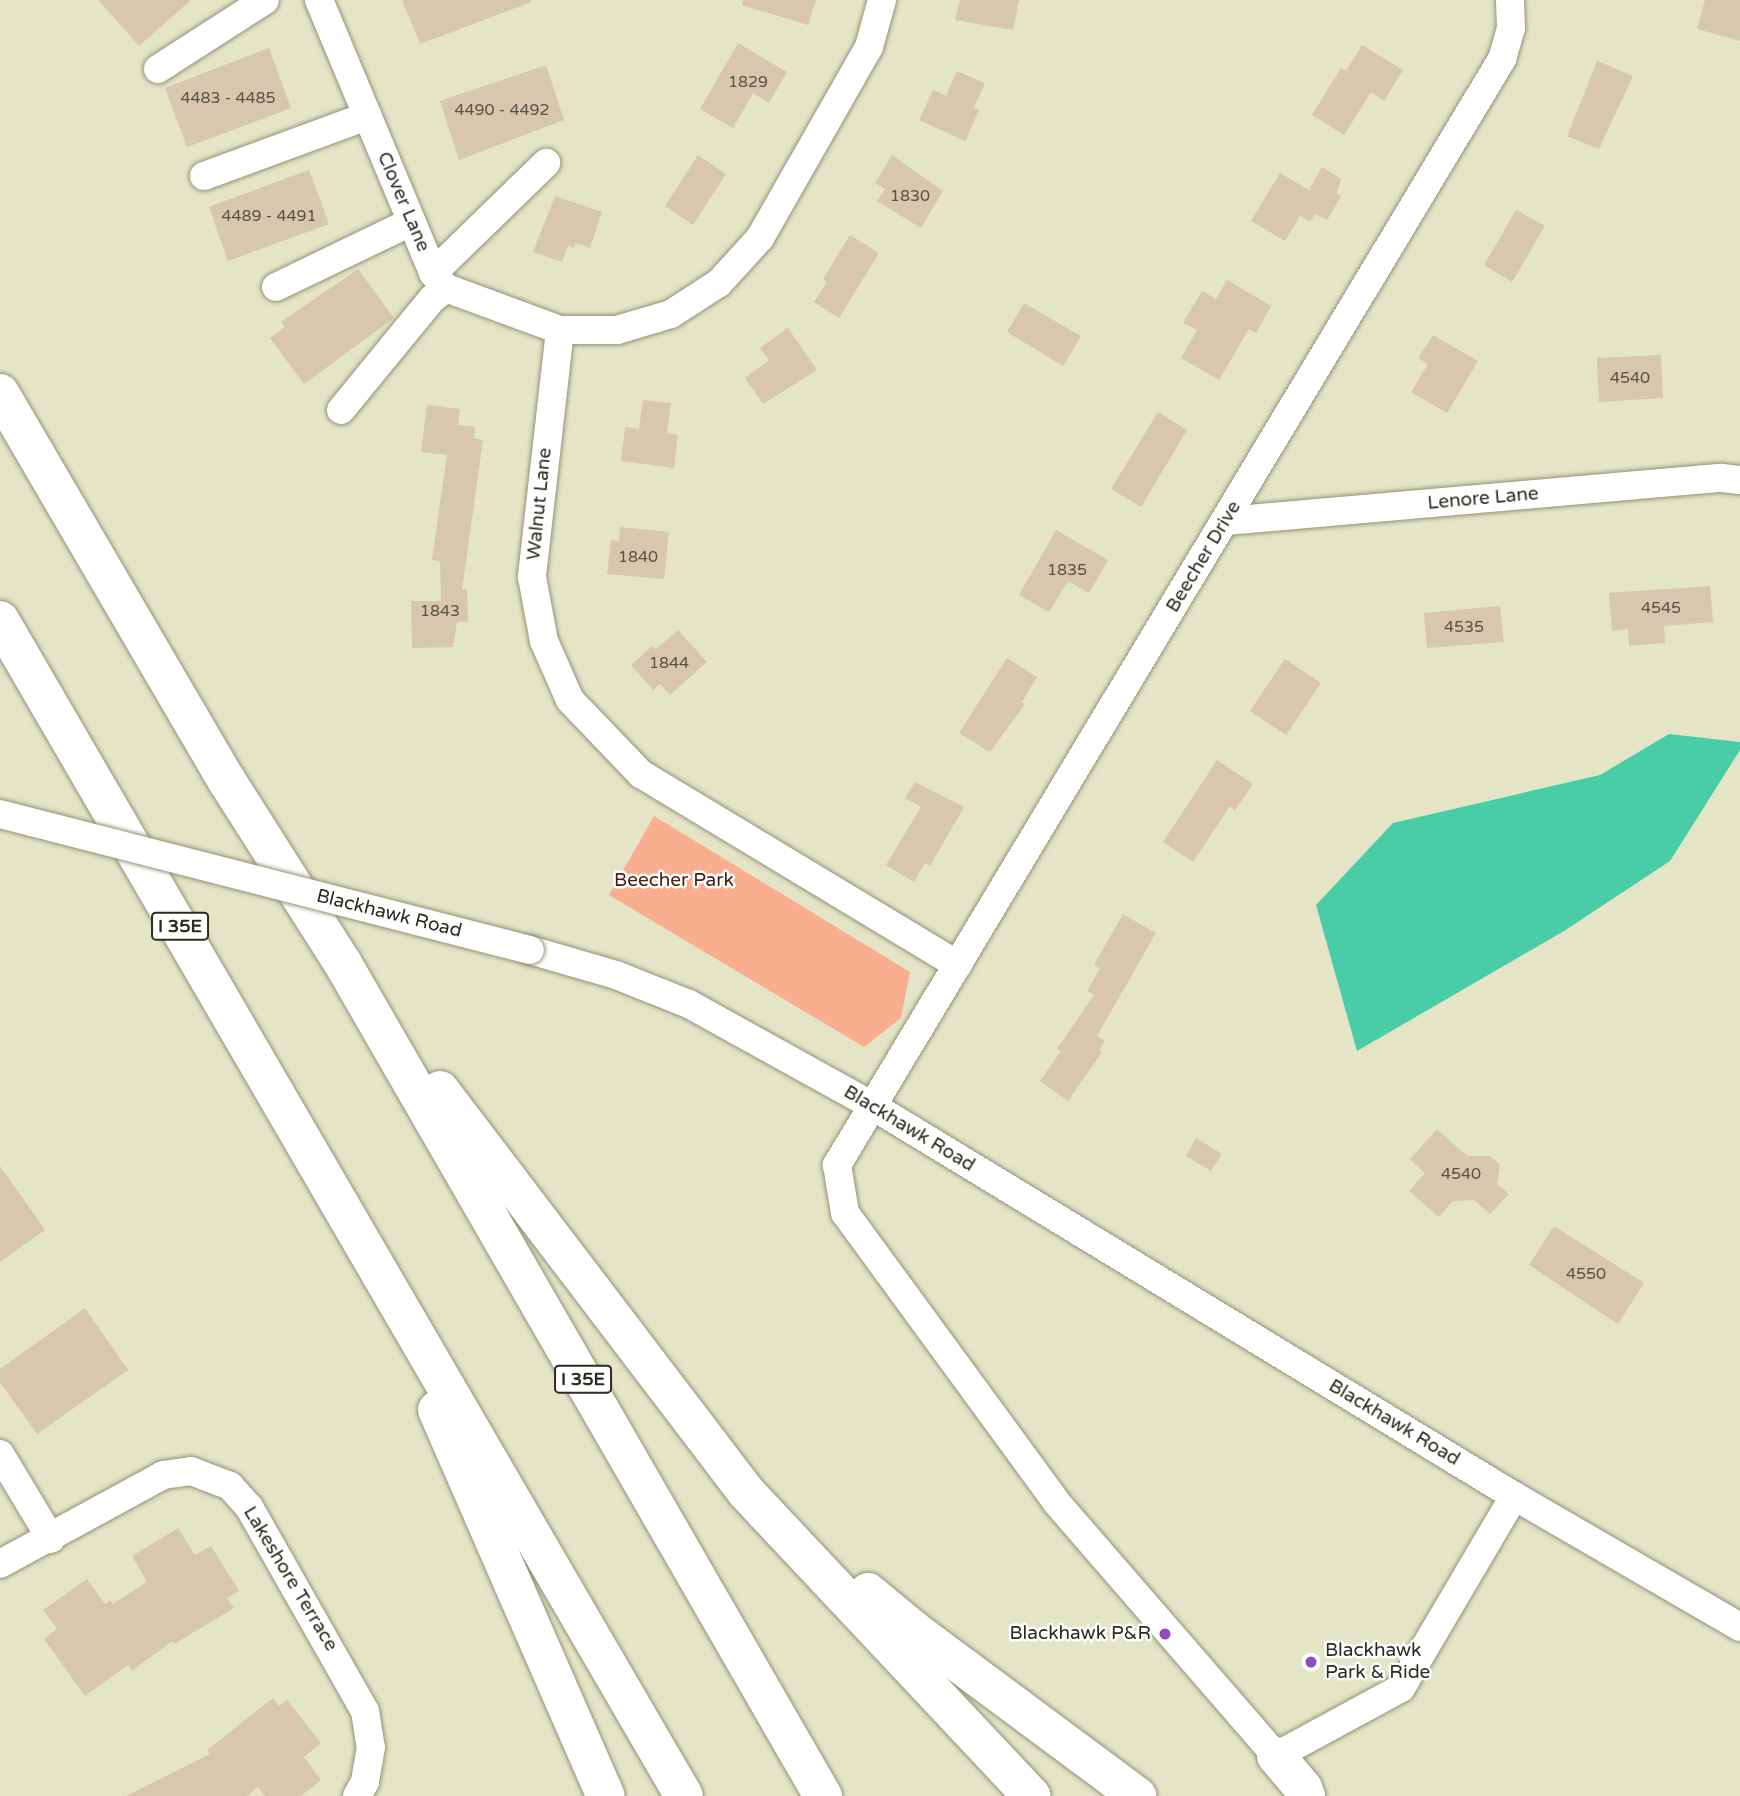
<!DOCTYPE html>
<style>
body{margin:0}
#map{position:relative;width:1740px;height:1796px;overflow:hidden;background:#e4e4c7;font-family:"Varela Round",sans-serif}
div>[style]{position:absolute}
.green>*{inset:0;background:#f9af8f}
.water>*{inset:0;background:#48cda6}
.building>*{inset:0;background:#d8c6ae}
.roads{filter:drop-shadow(0 0 2px #939378) drop-shadow(0 0 2px #939378)}
.minor>*{height:28px;margin:-14px;padding:0 14px;transform-origin:14px;border-radius:14px;background:#fff}
.highway>*{height:38px;margin:-19px;padding:0 19px;transform-origin:19px;border-radius:19px;background:#fff}
.bridges{filter:drop-shadow(0 0 2px #939378) drop-shadow(0 0 2px #939378)}
.minor-bridge>*{height:28px;margin:-14px;padding:0 14px;transform-origin:14px;border-radius:14px;background:#fff}
.dots>*{width:19px;height:19px;translate:-50% -50%;box-sizing:border-box;border:4px solid #fff;border-radius:50%}
span{translate:-50% -50%;white-space:nowrap;text-align:center;line-height:1.15;-webkit-text-stroke:5px #fff;paint-order:stroke}
.number-label{font-size:16px;color:#565244}
.number-label span{-webkit-text-stroke-width:0}
.shield-label span{padding:2px 5px;background:#fff;border:2px solid;border-radius:5px;-webkit-text-stroke-width:0}
.shield-label{font-size:18px;color:#2b2b20;font-weight:700}
.street-label{font-size:19px;color:#2b2b20}
.park-label{font-size:19px;color:#462110}
.poi-label{font-size:19px;color:#2b2b20}
.right{translate:-100% -50%;text-align:right}
.left{translate:0 -50%;text-align:left}
</style>
<div id="map">
<div class="green">
<i style="clip-path:polygon(654px 816px,910px 972px,901px 1018px,864px 1047px,609px 895px)"></i>
</div>
<div class="water">
<i style="clip-path:polygon(1669px 734px,1740px 742px,1740px 750px,1670px 861px,1564px 931px,1357px 1051px,1316px 905px,1393px 823px,1600px 775px)"></i>
</div>
<div class="building">
<i style="clip-path:polygon(98px 0,191px 0,139px 46px)"></i>
<i style="clip-path:polygon(402px 0,531px 0,531px 2px,420px 44px)"></i>
<i style="clip-path:polygon(743px 0,816px 0,808px 25px,742px 5px)"></i>
<i style="clip-path:polygon(960px 0,1019px 0,1013px 30px,955px 20px)"></i>
<i style="clip-path:polygon(1705px 0,1740px 0,1740px 41px,1697px 29px)"></i>
<i style="clip-path:polygon(738px 43px,787px 72px,769px 103px,753px 93px,733px 128px,700px 109px)"></i>
<i style="clip-path:polygon(1362px 45px,1403px 70px,1384px 101px,1371px 92px,1344px 135px,1312px 115px,1341px 68px,1346px 71px)"></i>
<i style="clip-path:polygon(269px 48px,291px 108px,187px 147px,165px 88px)"></i>
<i style="clip-path:polygon(1597px 61px,1633px 76px,1599px 149px,1567px 136px)"></i>
<i style="clip-path:polygon(546px 65px,564px 120px,459px 160px,440px 101px)"></i>
<i style="clip-path:polygon(957px 71px,985px 83px,974px 108px,979px 110px,965px 141px,919px 120px,933px 90px,946px 96px)"></i>
<i style="clip-path:polygon(698px 155px,726px 174px,693px 225px,665px 206px)"></i>
<i style="clip-path:polygon(892px 155px,943px 191px,921px 228px,877px 201px,885px 189px,875px 183px)"></i>
<i style="clip-path:polygon(1322px 167px,1341px 179px,1337px 194px,1341px 196px,1327px 220px,1315px 214px,1310px 222px,1300px 216px,1285px 241px,1251px 221px,1280px 173px,1309px 190px)"></i>
<i style="clip-path:polygon(309px 170px,329px 224px,228px 261px,209px 207px)"></i>
<i style="clip-path:polygon(555px 196px,602px 212px,590px 248px,576px 243px,574px 248px,568px 246px,562px 262px,533px 252px)"></i>
<i style="clip-path:polygon(1516px 210px,1545px 226px,1512px 282px,1484px 265px)"></i>
<i style="clip-path:polygon(850px 235px,879px 253px,839px 318px,814px 302px,827px 282px,823px 279px)"></i>
<i style="clip-path:polygon(358px 269px,394px 318px,304px 384px,270px 338px,285px 327px,281px 322px)"></i>
<i style="clip-path:polygon(1227px 280px,1271px 306px,1256px 333px,1249px 329px,1219px 380px,1181px 358px,1197px 330px,1183px 323px,1202px 291px,1216px 299px)"></i>
<i style="clip-path:polygon(1024px 303px,1081px 336px,1063px 366px,1007px 332px)"></i>
<i style="clip-path:polygon(788px 328px,817px 370px,763px 404px,745px 378px,769px 360px,760px 348px)"></i>
<i style="clip-path:polygon(1433px 335px,1478px 361px,1447px 413px,1411px 392px,1428px 364px,1418px 358px)"></i>
<i style="clip-path:polygon(1661px 355px,1663px 398px,1599px 402px,1597px 358px)"></i>
<i style="clip-path:polygon(643px 400px,671px 403px,667px 433px,678px 435px,674px 468px,621px 461px,625px 427px,639px 429px)"></i>
<i style="clip-path:polygon(427px 405px,460px 409px,458px 425px,475px 427px,474px 438px,483px 440px,462px 590px,467px 590px,468px 622px,457px 622px,453px 647px,412px 648px,411px 601px,441px 601px,440px 561px,432px 560px,447px 455px,421px 452px)"></i>
<i style="clip-path:polygon(1158px 412px,1187px 430px,1141px 507px,1111px 489px)"></i>
<i style="clip-path:polygon(620px 527px,669px 532px,664px 579px,607px 574px,611px 540px,619px 541px)"></i>
<i style="clip-path:polygon(1056px 530px,1108px 560px,1089px 593px,1068px 581px,1049px 612px,1019px 595px)"></i>
<i style="clip-path:polygon(1710px 586px,1713px 622px,1664px 626px,1665px 643px,1629px 646px,1628px 629px,1612px 631px,1609px 593px)"></i>
<i style="clip-path:polygon(1500px 606px,1504px 642px,1427px 648px,1424px 613px)"></i>
<i style="clip-path:polygon(678px 630px,707px 662px,670px 695px,660px 684px,653px 690px,631px 665px,652px 646px,656px 649px)"></i>
<i style="clip-path:polygon(1007px 658px,1037px 677px,1022px 702px,1025px 704px,990px 752px,959px 733px)"></i>
<i style="clip-path:polygon(1285px 659px,1321px 683px,1286px 735px,1250px 711px)"></i>
<i style="clip-path:polygon(1217px 760px,1253px 784px,1235px 810px,1230px 806px,1193px 862px,1163px 842px)"></i>
<i style="clip-path:polygon(915px 782px,964px 807px,930px 866px,925px 863px,914px 882px,886px 865px,921px 807px,905px 798px)"></i>
<i style="clip-path:polygon(1123px 914px,1156px 933px,1097px 1036px,1105px 1041px,1099px 1050px,1102px 1052px,1068px 1101px,1040px 1081px,1061px 1051px,1057px 1049px,1094px 995px,1087px 991px,1100px 968px,1094px 965px)"></i>
<i style="clip-path:polygon(1437px 1129px,1467px 1156px,1490px 1156px,1500px 1165px,1497px 1184px,1509px 1194px,1490px 1214px,1474px 1200px,1453px 1201px,1439px 1217px,1409px 1191px,1425px 1173px,1410px 1159px)"></i>
<i style="clip-path:polygon(1196px 1138px,1222px 1154px,1211px 1171px,1186px 1156px)"></i>
<i style="clip-path:polygon(0 1166px,45px 1230px,0 1262px)"></i>
<i style="clip-path:polygon(1554px 1226px,1644px 1283px,1618px 1324px,1529px 1265px)"></i>
<i style="clip-path:polygon(85px 1308px,128px 1370px,37px 1434px,0 1382px,0 1369px)"></i>
<i style="clip-path:polygon(178px 1528px,195px 1555px,211px 1546px,239px 1591px,227px 1598px,234px 1608px,174px 1644px,172px 1641px,132px 1671px,128px 1665px,85px 1696px,44px 1639px,57px 1629px,43px 1610px,87px 1579px,105px 1604px,110px 1600px,113px 1604px,147px 1582px,132px 1556px)"></i>
<i style="clip-path:polygon(273px 1698px,279px 1706px,287px 1700px,321px 1743px,304px 1757px,321px 1780px,301px 1796px,265px 1796px,258px 1787px,247px 1796px,126px 1796px,210px 1754px,207px 1750px)"></i>
</div>
<div class="roads">
<div class="minor">
<i style="left:319px;top:0;width:296px;rotate:67.3deg"></i>
<i style="left:433px;top:273px;width:20px;rotate:49deg"></i>
<i style="left:446px;top:288px;width:121px;rotate:20.2deg"></i>
<i style="left:560px;top:330px;width:57px"></i>
<i style="left:617px;top:330px;width:56px;rotate:-16.5deg"></i>
<i style="left:671px;top:314px;width:57px;rotate:-32.9deg"></i>
<i style="left:719px;top:283px;width:61px;rotate:-47.7deg"></i>
<i style="left:760px;top:238px;width:220px;rotate:-60.3deg"></i>
<i style="left:869px;top:47px;width:49px;rotate:-74.5deg"></i>
<i style="left:1510px;top:0;width:28px;rotate:88deg"></i>
<i style="left:1511px;top:28px;width:32px;rotate:106deg"></i>
<i style="left:1502px;top:59px;width:1291px;rotate:121.02deg"></i>
<i style="left:837px;top:1165px;width:49px;rotate:80.5deg"></i>
<i style="left:845px;top:1213px;width:359px;rotate:53.8deg"></i>
<i style="left:1057px;top:1503px;width:335px;rotate:49.1deg"></i>
<i style="left:1276px;top:1756px;width:142px;rotate:-28.5deg"></i>
<i style="left:1401px;top:1688px;width:223px;rotate:-59.5deg"></i>
<i style="left:158px;top:69px;width:127px;rotate:-32.8deg"></i>
<i style="left:204px;top:176px;width:174px;rotate:-20.2deg"></i>
<i style="left:433px;top:273px;width:158px;rotate:-44.2deg"></i>
<i style="left:276px;top:287px;width:150px;rotate:-25.7deg"></i>
<i style="left:560px;top:330px;width:249px;rotate:96.5deg"></i>
<i style="left:532px;top:577px;width:65px;rotate:79.4deg"></i>
<i style="left:544px;top:641px;width:64px;rotate:66.2deg"></i>
<i style="left:570px;top:700px;width:103px;rotate:46.2deg"></i>
<i style="left:641px;top:774px;width:370px;rotate:31.1deg"></i>
<i style="left:341px;top:410px;width:144px;rotate:-50.7deg"></i>
<i style="left:432px;top:299px;width:18px;rotate:-38deg"></i>
<i style="left:1226px;top:521px;width:497px;rotate:-5deg"></i>
<i style="left:1721px;top:478px;width:19px;rotate:6deg"></i>
<i style="left:530px;top:950px;width:90px;rotate:16.2deg"></i>
<i style="left:616px;top:975px;width:79px;rotate:21.7deg"></i>
<i style="left:689px;top:1004px;width:208px;rotate:29deg"></i>
<i style="left:871px;top:1105px;width:753px;rotate:31.3deg"></i>
<i style="left:1514px;top:1496px;width:261px;rotate:30.1deg"></i>
<i style="left:0;top:1454px;width:99px;rotate:59deg"></i>
<i style="left:0;top:1564px;width:186px;rotate:-28.6deg"></i>
<i style="left:163px;top:1475px;width:28px;rotate:-8deg"></i>
<i style="left:191px;top:1471px;width:42px;rotate:21deg"></i>
<i style="left:230px;top:1486px;width:28px;rotate:48deg"></i>
<i style="left:249px;top:1507px;width:235px;rotate:60.4deg"></i>
<i style="left:365px;top:1711px;width:36px;rotate:81deg"></i>
<i style="left:371px;top:1747px;width:36px;rotate:100deg"></i>
<i style="left:365px;top:1782px;width:16px;rotate:120deg"></i>
</div>
<div class="highway">
<i style="left:0;top:393px;width:450px;rotate:59.7deg"></i>
<i style="left:227px;top:781px;width:214px;rotate:57.6deg"></i>
<i style="left:342px;top:962px;width:963px;rotate:60.03deg"></i>
<i style="left:0;top:620px;width:1360px;rotate:59.82deg"></i>
<i style="left:440px;top:1090px;width:505px;rotate:52.72deg"></i>
<i style="left:746px;top:1492px;width:417px;rotate:46.8deg"></i>
<i style="left:437px;top:1410px;width:421px;rotate:66.4deg"></i>
<i style="left:868px;top:1592px;width:61px;rotate:39.7deg"></i>
<i style="left:915px;top:1631px;width:277px;rotate:36.6deg"></i>
<i style="left:1276px;top:1756px;width:42px;rotate:49.8deg"></i>
<i style="left:1303px;top:1788px;width:9px;rotate:69deg"></i>
</div>
</div>
<div class="bridges">
<div class="minor-bridge">
<i style="left:0;top:814px;width:547px;rotate:14.39deg"></i>
</div>
</div>
<div class="dots">
<i style="left:1165px;top:1634px;background:#914bbf"></i>
<i style="left:1311px;top:1662px;background:#914bbf"></i>
</div>
<div class="number-label">
<span style="left:748px;top:82px">1829</span>
<span style="left:228px;top:98px">4483 - 4485</span>
<span style="left:502px;top:110px">4490 - 4492</span>
<span style="left:910px;top:196px">1830</span>
<span style="left:269px;top:216px">4489 - 4491</span>
<span style="left:1630px;top:378px">4540</span>
<span style="left:638px;top:557px">1840</span>
<span style="left:1067px;top:570px">1835</span>
<span style="left:1661px;top:608px">4545</span>
<span style="left:440px;top:611px">1843</span>
<span style="left:1464px;top:627px">4535</span>
<span style="left:669px;top:663px">1844</span>
<span style="left:1461px;top:1174px">4540</span>
<span style="left:1586px;top:1274px">4550</span>
</div>
<div class="shield-label">
<span style="left:180px;top:926px">I 35E</span>
<span style="left:583px;top:1379px">I 35E</span>
</div>
<div class="street-label">
<span style="left:403px;top:202px;rotate:67deg">Clover Lane</span>
<span style="left:1483px;top:499px;rotate:-5deg">Lenore Lane</span>
<span style="left:540px;top:504px;rotate:-84deg">Walnut Lane</span>
<span style="left:1204px;top:557px;rotate:-59deg">Beecher Drive</span>
<span style="left:389px;top:914px;rotate:14deg">Blackhawk Road</span>
<span style="left:909px;top:1129px;rotate:31deg">Blackhawk Road</span>
<span style="left:1394px;top:1423px;rotate:31deg">Blackhawk Road</span>
<span style="left:290px;top:1579px;rotate:59deg">Lakeshore Terrace</span>
</div>
<div class="park-label">
<span style="left:674px;top:881px">Beecher Park</span>
</div>
<div class="poi-label">
<span class="right" style="left:1151px;top:1634px">Blackhawk P&amp;R</span>
<span class="left" style="left:1325px;top:1662px">Blackhawk<br>Park &amp; Ride</span>
</div>
</div>
